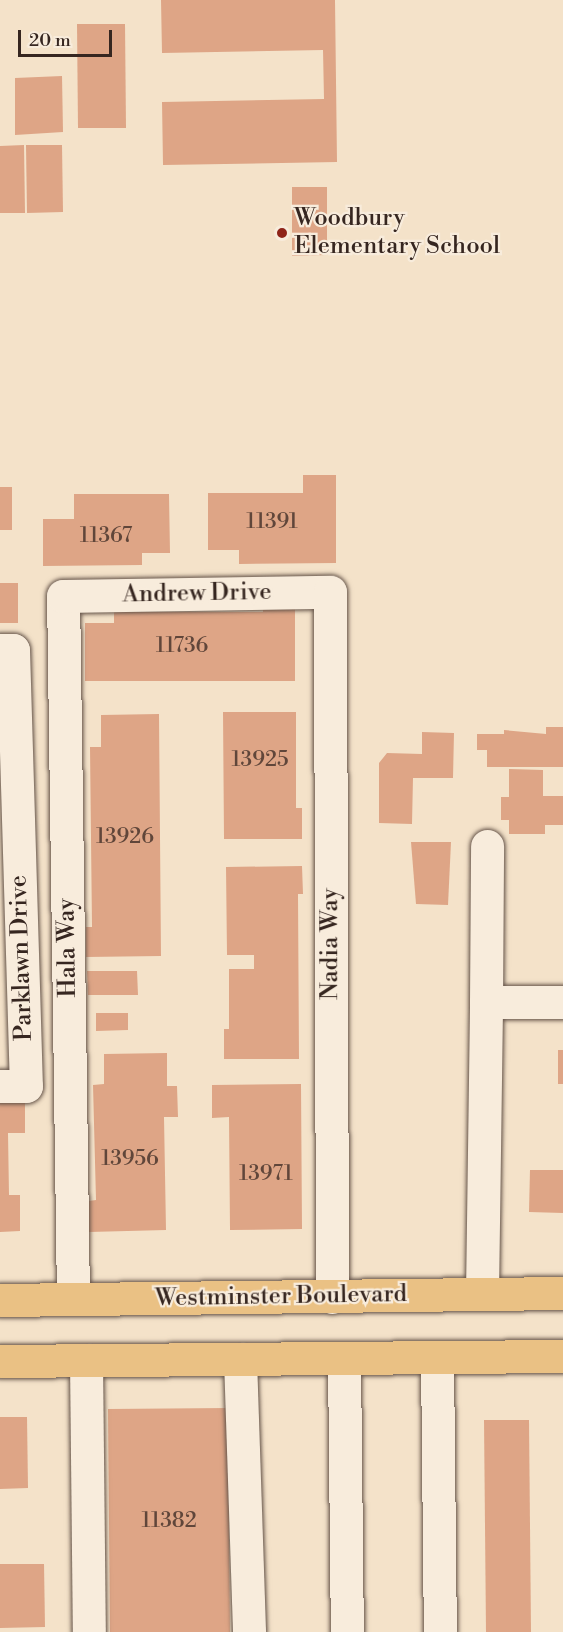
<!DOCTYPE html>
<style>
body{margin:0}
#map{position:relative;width:563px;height:1632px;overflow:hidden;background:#f4e2c9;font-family:"Libre Bodoni",serif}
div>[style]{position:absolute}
.building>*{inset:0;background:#dea586}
.roads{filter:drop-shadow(0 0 2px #66554a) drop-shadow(0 0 2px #66554a)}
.minor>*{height:33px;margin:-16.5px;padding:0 16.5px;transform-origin:16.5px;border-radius:16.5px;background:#f8ecdc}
.major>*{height:33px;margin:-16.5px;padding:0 16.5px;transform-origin:16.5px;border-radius:16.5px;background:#eac184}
.dots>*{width:16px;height:16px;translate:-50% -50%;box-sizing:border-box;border:3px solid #f8ecdc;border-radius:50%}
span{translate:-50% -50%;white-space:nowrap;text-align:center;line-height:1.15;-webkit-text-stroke:4.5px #f8ecdc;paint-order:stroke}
.number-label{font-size:21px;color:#60463a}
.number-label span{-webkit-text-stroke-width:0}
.poi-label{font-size:24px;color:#362620}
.left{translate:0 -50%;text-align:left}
.street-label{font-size:24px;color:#362620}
.scale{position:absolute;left:18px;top:30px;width:94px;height:27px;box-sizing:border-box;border:3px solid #362620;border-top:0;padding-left:8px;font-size:18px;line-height:21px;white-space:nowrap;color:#362620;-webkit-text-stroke:4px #f8ecdc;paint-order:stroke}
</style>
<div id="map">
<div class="building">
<i style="clip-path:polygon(161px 0,335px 0,337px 162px,163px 165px,162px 102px,324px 99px,323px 50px,162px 53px)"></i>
<i style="clip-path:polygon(77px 24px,125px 24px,126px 128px,78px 128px)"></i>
<i style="clip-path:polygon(62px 76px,63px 132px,15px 135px,15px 78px)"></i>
<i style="clip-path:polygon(24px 145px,25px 213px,0 213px,0 146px)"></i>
<i style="clip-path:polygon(26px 145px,62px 145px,63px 212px,27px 213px)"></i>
<i style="clip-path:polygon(292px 187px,327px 187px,327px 255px,292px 256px)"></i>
<i style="clip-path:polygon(303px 475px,336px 475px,336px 563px,239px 564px,239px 550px,208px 550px,208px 493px,303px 493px)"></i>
<i style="clip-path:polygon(0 487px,12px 487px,12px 530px,0 530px)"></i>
<i style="clip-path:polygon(74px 494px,169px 494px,170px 553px,142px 553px,142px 565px,43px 566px,43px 519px,74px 519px)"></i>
<i style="clip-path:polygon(0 583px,18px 583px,18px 623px,0 623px)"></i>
<i style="clip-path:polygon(295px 603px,295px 681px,85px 681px,85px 623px,114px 623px,114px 612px,263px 612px,263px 604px)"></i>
<i style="clip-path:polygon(223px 712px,296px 712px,296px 808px,302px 808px,302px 839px,224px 839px)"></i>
<i style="clip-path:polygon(159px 714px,161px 956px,86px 957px,86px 927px,92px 927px,90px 747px,101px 747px,101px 715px)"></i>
<i style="clip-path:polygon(546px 727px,563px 727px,563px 767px,487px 767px,487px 750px,477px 750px,477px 734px,504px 734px,504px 730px,546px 734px)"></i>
<i style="clip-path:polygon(422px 732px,454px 733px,453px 778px,413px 778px,412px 824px,379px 823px,379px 763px,387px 753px,422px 754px)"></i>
<i style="clip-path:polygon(509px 769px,543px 770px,543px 796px,563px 796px,563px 825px,545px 825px,545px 834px,509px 834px,509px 820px,501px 820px,501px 797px,509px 797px)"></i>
<i style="clip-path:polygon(411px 842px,451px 842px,448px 905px,416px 904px)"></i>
<i style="clip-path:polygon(302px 866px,303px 894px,298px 894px,299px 1059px,224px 1059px,224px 1029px,229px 1029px,229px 969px,254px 969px,254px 955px,227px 955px,226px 867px)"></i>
<i style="clip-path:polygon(87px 971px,137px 971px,138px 995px,88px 995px)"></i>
<i style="clip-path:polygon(96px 1013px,128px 1013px,128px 1030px,96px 1031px)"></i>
<i style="clip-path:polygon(558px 1050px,563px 1050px,563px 1084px,558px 1084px)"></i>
<i style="clip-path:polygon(167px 1053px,167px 1086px,177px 1086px,178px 1117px,164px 1117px,166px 1230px,89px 1232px,89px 1201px,96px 1200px,93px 1085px,104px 1084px,104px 1054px)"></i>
<i style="clip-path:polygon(301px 1084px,302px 1229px,230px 1230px,229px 1117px,212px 1118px,212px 1085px)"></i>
<i style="clip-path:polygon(0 1103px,25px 1103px,25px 1133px,8px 1133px,9px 1195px,20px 1195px,20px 1231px,0 1232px)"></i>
<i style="clip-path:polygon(530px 1170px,563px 1170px,563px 1213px,529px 1212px)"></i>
<i style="clip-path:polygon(228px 1408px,230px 1632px,110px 1632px,108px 1409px)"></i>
<i style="clip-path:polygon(0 1417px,27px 1417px,28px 1488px,0 1489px)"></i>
<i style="clip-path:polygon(484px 1420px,529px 1420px,531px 1632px,486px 1632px)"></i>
<i style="clip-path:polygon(0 1564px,44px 1564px,45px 1627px,0 1628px)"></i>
</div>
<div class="roads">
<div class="minor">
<i style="left:0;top:650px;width:13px"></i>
<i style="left:13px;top:650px;width:436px;rotate:88.3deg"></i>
<i style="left:26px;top:1086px;width:26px;rotate:180deg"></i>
<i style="left:486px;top:1002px;width:156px;rotate:-89.6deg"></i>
<i style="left:482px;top:1294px;width:292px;rotate:-89.2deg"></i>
<i style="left:486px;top:1002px;width:77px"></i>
<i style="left:73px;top:1299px;width:703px;rotate:-90.81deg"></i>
<i style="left:63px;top:596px;width:267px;rotate:-0.9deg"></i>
<i style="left:330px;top:592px;width:705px;rotate:89.84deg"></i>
<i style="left:437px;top:1357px;width:275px;rotate:89.4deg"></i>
<i style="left:344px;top:1358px;width:274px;rotate:89.4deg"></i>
<i style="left:240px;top:1359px;width:273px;rotate:88.1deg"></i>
<i style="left:86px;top:1360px;width:272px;rotate:89.4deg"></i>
</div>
<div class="major">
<i style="left:0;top:1300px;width:563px;rotate:-0.71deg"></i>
<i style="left:0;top:1361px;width:563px;rotate:-0.51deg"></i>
</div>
</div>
<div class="dots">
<i style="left:282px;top:233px;background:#8f2418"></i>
</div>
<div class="number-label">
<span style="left:272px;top:522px">11391</span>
<span style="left:106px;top:536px">11367</span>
<span style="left:182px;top:646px">11736</span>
<span style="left:260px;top:760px">13925</span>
<span style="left:125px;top:837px">13926</span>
<span style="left:130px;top:1159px">13956</span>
<span style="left:266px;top:1174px">13971</span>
<span style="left:169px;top:1521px">11382</span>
</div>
<div class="poi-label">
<span class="left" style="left:294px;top:233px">Woodbury<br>Elementary School</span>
</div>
<div class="street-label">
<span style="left:197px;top:594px;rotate:-1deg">Andrew Drive</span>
<span style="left:331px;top:944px;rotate:-90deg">Nadia Way</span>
<span style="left:68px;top:948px;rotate:-91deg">Hala Way</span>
<span style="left:22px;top:958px;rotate:-92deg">Parklawn Drive</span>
<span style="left:281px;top:1297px;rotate:-1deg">Westminster Boulevard</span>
</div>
<div class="scale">20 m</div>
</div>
